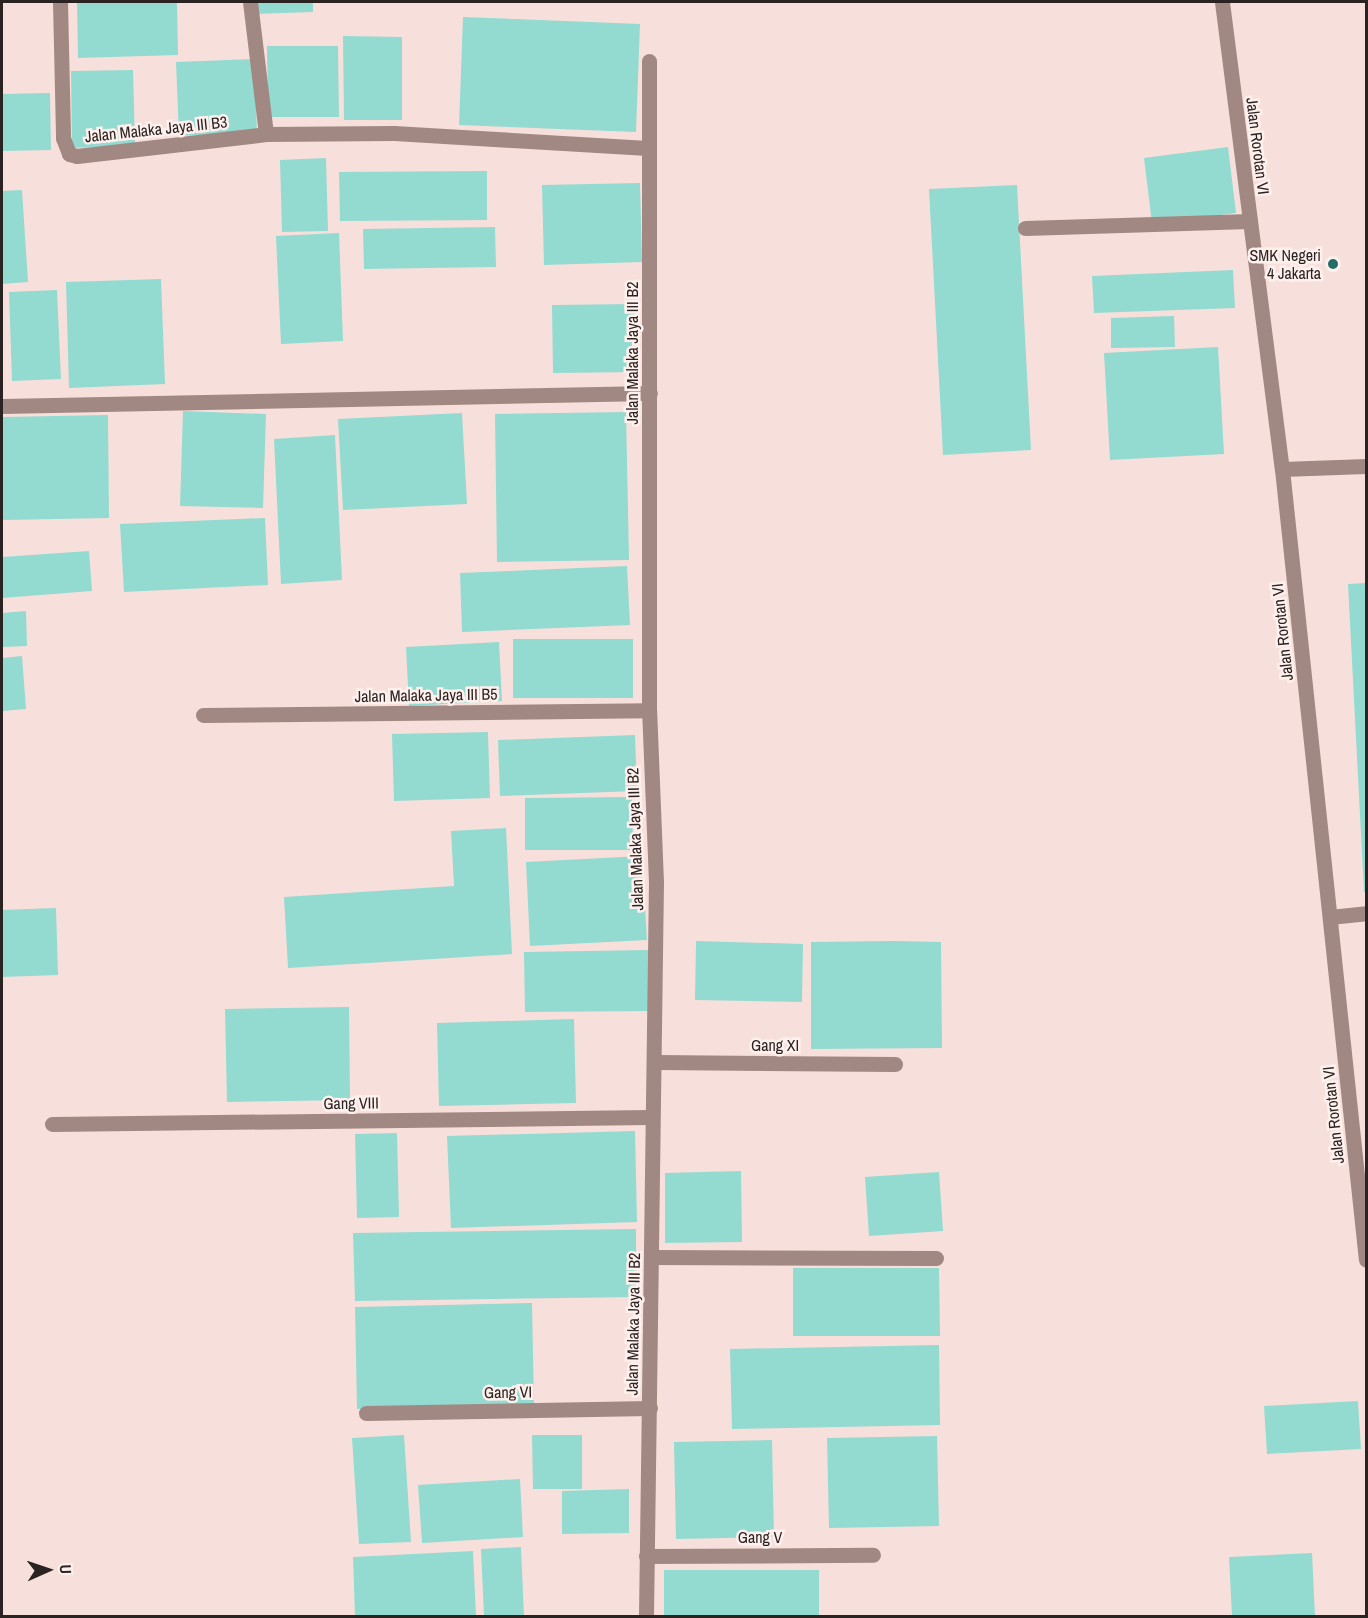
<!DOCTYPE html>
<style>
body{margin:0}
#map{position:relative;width:1368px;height:1618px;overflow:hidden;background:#f7e0db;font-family:"Archivo Narrow",sans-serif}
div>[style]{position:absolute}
.building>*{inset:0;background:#93dad1}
.minor>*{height:15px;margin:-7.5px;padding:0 7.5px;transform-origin:7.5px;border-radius:7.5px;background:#a28882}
.dots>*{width:16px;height:16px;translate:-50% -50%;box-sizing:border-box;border:3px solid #fef0ed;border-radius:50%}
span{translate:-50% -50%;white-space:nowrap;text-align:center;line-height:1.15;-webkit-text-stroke:5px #fef0ed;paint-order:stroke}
.street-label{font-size:16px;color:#2b2321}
.poi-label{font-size:16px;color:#2b2321}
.right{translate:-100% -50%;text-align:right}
.frame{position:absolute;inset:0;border:3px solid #2b2321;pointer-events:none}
.north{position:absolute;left:18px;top:1540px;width:60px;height:60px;-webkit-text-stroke:4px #fef0ed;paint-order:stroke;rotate:87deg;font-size:16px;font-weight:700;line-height:24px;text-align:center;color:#2b2321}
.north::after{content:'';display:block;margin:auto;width:21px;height:27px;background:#2b2321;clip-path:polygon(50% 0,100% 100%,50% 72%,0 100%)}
</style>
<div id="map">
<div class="building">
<i style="clip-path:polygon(77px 2px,177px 2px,178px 55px,78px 58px)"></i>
<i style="clip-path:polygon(253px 2px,313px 2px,313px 12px,253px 14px)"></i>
<i style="clip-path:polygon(463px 17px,640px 24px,636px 132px,459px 125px)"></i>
<i style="clip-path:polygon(343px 36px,402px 37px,402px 120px,344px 120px)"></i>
<i style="clip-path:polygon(267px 46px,338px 46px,339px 117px,268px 117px)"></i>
<i style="clip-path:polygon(254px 59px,257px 132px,179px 136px,176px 62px)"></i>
<i style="clip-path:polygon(133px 70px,135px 146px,72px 148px,71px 71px)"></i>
<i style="clip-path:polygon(50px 93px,51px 150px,2px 151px,2px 94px)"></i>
<i style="clip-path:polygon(1228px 147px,1236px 213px,1152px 223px,1144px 158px)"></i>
<i style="clip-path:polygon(326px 158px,328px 231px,282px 232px,280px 160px)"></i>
<i style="clip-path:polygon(487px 171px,487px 220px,340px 221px,339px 172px)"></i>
<i style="clip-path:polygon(640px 183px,642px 262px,544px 265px,542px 185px)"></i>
<i style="clip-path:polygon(1017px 185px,1031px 450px,943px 455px,929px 189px)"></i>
<i style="clip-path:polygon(22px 190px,28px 282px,2px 284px,2px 191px)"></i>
<i style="clip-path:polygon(495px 227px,496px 267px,364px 269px,363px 229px)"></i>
<i style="clip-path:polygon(339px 233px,343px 341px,281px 344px,276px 236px)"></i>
<i style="clip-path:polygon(1233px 270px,1235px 308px,1094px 313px,1092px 276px)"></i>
<i style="clip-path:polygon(161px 279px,165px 384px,69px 388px,66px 282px)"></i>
<i style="clip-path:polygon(57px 290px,61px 379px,12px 381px,9px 292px)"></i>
<i style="clip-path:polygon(636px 304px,637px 372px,553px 373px,552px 305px)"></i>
<i style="clip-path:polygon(1174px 316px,1175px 347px,1111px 348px,1111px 318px)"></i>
<i style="clip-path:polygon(1218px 347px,1224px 454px,1110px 460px,1104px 353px)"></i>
<i style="clip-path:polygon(183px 411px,266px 414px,263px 508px,180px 506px)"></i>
<i style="clip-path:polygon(626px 412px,629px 560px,497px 562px,495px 414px)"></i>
<i style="clip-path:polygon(462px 413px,467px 504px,343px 510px,338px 419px)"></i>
<i style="clip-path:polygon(108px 415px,109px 518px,2px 520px,2px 417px)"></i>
<i style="clip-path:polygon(335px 435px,342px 580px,281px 584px,274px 439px)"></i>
<i style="clip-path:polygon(265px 518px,268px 585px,124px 592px,120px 524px)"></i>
<i style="clip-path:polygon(89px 551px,92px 591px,2px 598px,2px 557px)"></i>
<i style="clip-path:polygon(627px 566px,630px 625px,462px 632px,460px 573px)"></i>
<i style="clip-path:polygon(1366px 583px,1366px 892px,1364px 892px,1348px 584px)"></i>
<i style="clip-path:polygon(26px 611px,27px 646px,2px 647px,2px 613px)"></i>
<i style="clip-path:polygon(513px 639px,633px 639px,633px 698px,513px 698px)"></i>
<i style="clip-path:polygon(499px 642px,502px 701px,409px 706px,406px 647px)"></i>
<i style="clip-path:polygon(22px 656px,26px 709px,2px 711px,2px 658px)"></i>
<i style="clip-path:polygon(488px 732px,490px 798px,394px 801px,392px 734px)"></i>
<i style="clip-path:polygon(635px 735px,637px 791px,500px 796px,498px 740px)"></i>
<i style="clip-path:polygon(632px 797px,633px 850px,525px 850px,525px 798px)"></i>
<i style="clip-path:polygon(506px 828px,512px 954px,288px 968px,284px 897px,454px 886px,451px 831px)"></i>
<i style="clip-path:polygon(642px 856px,647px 940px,530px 946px,526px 862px)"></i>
<i style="clip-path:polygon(56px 908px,58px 975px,2px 977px,2px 910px)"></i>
<i style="clip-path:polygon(696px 941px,803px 944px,802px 1002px,695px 1000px)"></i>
<i style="clip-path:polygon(894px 941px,941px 942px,942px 1048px,811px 1049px,811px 942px)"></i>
<i style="clip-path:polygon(650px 950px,651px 1011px,525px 1012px,524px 952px)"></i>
<i style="clip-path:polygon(349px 1007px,350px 1100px,227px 1102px,225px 1009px)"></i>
<i style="clip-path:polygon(574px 1019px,576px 1103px,439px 1106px,437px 1023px)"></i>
<i style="clip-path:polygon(635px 1131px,637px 1222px,451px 1228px,447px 1136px)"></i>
<i style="clip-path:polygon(397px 1133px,399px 1217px,357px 1218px,355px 1134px)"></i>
<i style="clip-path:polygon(741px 1171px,742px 1242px,665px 1243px,665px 1173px)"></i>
<i style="clip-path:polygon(939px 1172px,943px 1231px,869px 1236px,865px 1177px)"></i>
<i style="clip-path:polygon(636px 1229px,636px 1297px,355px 1301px,353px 1233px)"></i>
<i style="clip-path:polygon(793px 1268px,939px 1268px,940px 1336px,793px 1336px)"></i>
<i style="clip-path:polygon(532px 1303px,534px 1405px,357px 1409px,355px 1307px)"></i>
<i style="clip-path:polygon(939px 1345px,940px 1425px,732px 1429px,730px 1349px)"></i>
<i style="clip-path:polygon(1358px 1401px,1361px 1449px,1267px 1454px,1264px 1406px)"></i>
<i style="clip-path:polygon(404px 1435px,411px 1542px,359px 1544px,352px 1438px)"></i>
<i style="clip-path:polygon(532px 1435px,582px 1435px,582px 1489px,533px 1489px)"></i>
<i style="clip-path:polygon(937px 1436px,939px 1526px,829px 1528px,827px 1438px)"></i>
<i style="clip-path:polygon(772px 1440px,774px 1537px,676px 1539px,674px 1442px)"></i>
<i style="clip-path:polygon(520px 1479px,523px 1537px,422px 1543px,418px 1485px)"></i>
<i style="clip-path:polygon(629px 1489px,629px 1533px,562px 1534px,562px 1491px)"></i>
<i style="clip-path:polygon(521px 1547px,524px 1616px,484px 1616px,481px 1549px)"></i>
<i style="clip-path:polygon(473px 1551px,476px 1616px,355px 1616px,353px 1557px)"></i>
<i style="clip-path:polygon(1312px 1553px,1315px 1616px,1232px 1616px,1229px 1557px)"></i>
<i style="clip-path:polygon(664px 1570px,819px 1570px,819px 1616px,664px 1616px)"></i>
</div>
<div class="minor">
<i style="left:60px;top:2px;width:136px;rotate:88.7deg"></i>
<i style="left:63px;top:138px;width:17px;rotate:69deg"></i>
<i style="left:69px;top:154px;width:8px;rotate:14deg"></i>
<i style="left:77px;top:156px;width:190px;rotate:-6.6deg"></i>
<i style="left:266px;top:134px;width:133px;rotate:-96.9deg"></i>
<i style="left:1222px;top:2px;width:471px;rotate:82.7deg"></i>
<i style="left:1282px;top:469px;width:795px;rotate:83.94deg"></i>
<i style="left:266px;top:134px;width:128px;rotate:-0.4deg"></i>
<i style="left:394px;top:133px;width:254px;rotate:3.4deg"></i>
<i style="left:1025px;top:228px;width:225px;rotate:-1.8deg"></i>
<i style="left:2px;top:406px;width:648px;rotate:-1.15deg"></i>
<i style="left:1282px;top:469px;width:84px;rotate:-2deg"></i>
<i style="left:203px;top:715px;width:446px;rotate:-0.6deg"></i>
<i style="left:1330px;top:917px;width:36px;rotate:-6deg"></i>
<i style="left:655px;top:1062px;width:240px;rotate:0.5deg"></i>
<i style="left:52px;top:1124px;width:599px;rotate:-0.67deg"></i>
<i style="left:652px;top:1257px;width:284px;rotate:0.2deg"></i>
<i style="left:366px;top:1413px;width:284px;rotate:-1deg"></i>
<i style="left:646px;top:1556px;width:227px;rotate:-0.3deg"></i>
<i style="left:646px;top:1616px;width:734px;rotate:-89.22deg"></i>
<i style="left:656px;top:882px;width:172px;rotate:-92.3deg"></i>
<i style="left:649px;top:710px;width:649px;rotate:-90deg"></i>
</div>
<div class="dots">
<i style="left:1333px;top:264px;background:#236d66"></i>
</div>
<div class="street-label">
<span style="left:156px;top:129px;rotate:-6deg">Jalan Malaka Jaya III B3</span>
<span style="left:1258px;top:146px;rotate:83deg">Jalan Rorotan VI</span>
<span style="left:632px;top:353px;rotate:-90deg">Jalan Malaka Jaya III B2</span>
<span style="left:1282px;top:632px;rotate:-96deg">Jalan Rorotan VI</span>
<span style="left:426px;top:695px;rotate:-1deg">Jalan Malaka Jaya III B5</span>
<span style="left:635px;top:839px;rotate:-92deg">Jalan Malaka Jaya III B2</span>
<span style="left:775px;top:1045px">Gang XI</span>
<span style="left:351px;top:1103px;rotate:-1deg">Gang VIII</span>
<span style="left:1333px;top:1115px;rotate:-96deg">Jalan Rorotan VI</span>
<span style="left:633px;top:1324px;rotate:-89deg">Jalan Malaka Jaya III B2</span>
<span style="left:508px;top:1392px;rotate:-1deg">Gang VI</span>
<span style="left:760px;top:1537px">Gang V</span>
</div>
<div class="poi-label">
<span class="right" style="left:1321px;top:264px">SMK Negeri<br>4 Jakarta</span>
</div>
<div class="frame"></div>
<div class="north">U</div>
</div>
